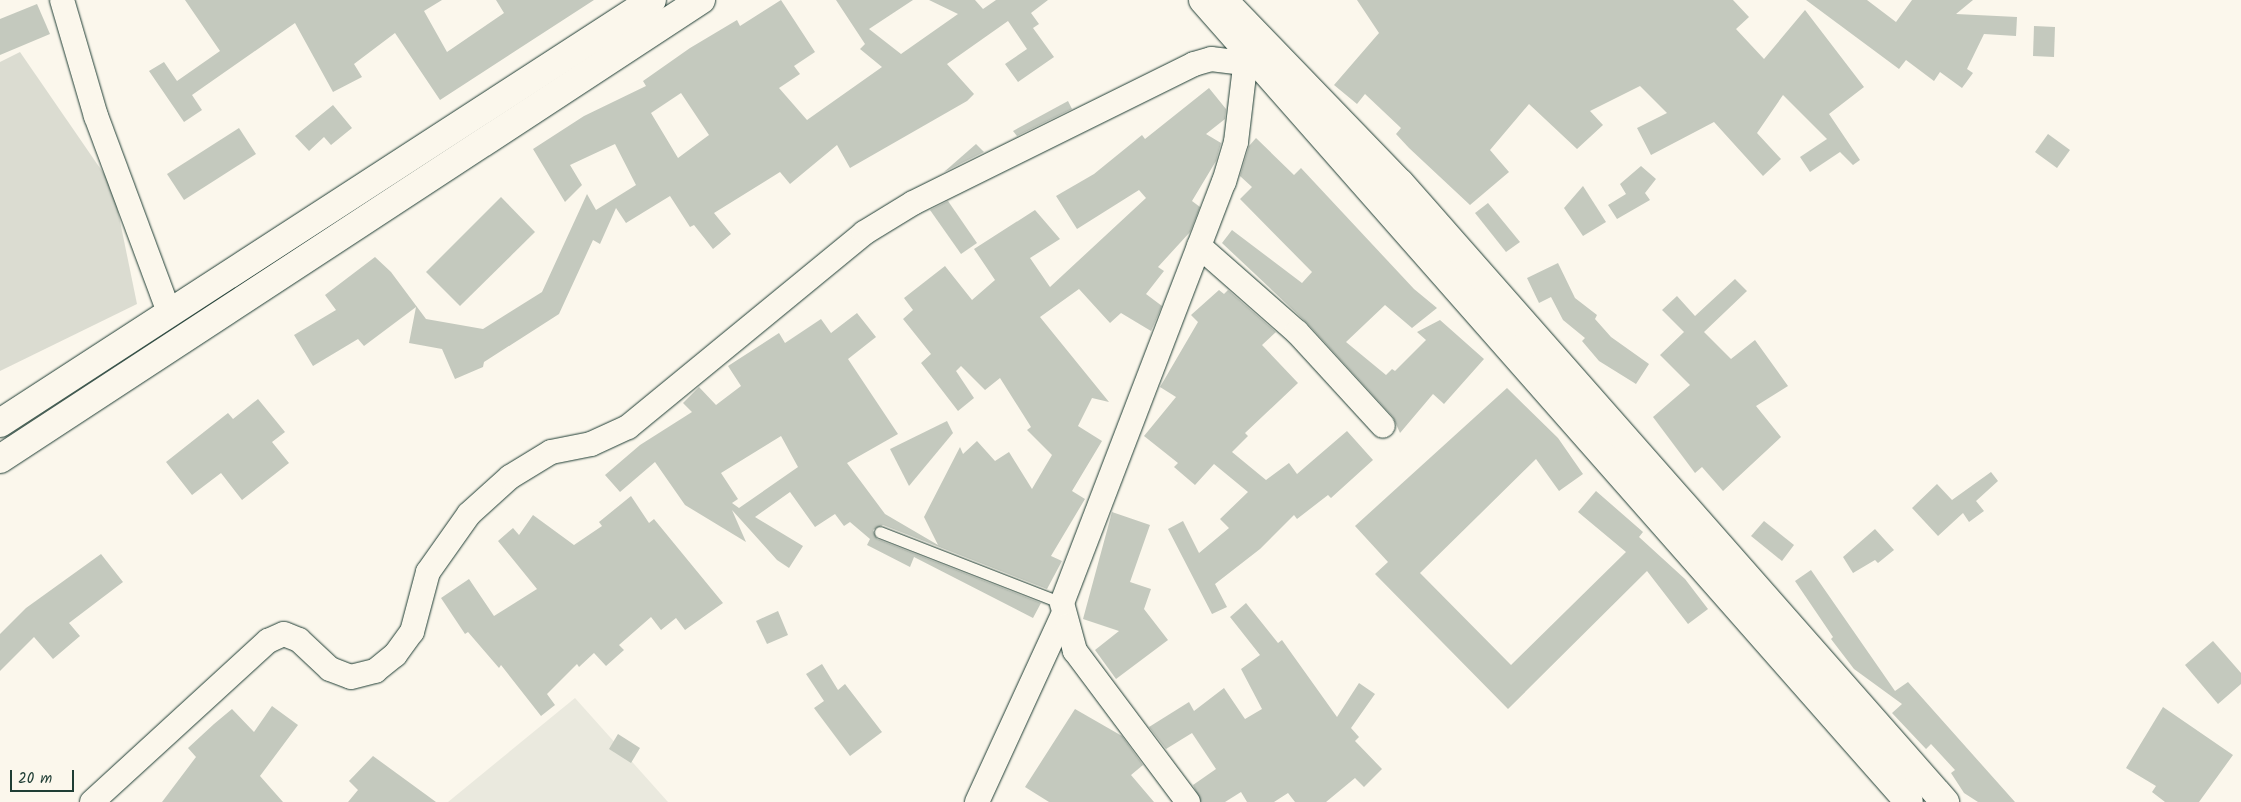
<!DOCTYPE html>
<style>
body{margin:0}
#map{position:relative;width:2241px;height:802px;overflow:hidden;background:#fbf7ec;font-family:Kalam,sans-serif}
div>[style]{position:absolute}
.built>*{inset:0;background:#eae9de}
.green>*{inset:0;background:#dbdcd1}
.building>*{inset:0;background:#c4c9be}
.roads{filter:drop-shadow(0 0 1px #1f3d34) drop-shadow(0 0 1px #1f3d34)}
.lane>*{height:11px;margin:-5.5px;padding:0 5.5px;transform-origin:5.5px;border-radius:5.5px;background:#fbf7ec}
.street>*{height:24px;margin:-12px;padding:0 12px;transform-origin:12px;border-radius:12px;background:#fbf7ec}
.secondary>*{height:28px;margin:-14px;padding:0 14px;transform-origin:14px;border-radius:14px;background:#fbf7ec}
.primary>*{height:28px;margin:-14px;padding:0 14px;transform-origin:14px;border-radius:14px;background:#fbf7ec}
span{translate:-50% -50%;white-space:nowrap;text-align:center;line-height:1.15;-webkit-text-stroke:5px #fbf7ec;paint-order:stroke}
.scale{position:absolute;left:10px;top:770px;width:64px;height:22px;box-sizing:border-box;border:2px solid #1f3d34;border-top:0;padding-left:6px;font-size:15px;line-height:18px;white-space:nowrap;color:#1f3d34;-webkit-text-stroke:4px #fbf7ec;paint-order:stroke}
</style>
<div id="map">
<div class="built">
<i style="clip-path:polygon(575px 698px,668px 802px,448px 802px)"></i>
</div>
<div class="green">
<i style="clip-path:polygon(20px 52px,113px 187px,137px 304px,0 371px,0 62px)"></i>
</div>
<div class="building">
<i style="clip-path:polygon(185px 0,442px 0,424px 11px,447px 52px,504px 13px,496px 0,594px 0,440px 100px,395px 33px,354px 64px,362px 77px,333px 92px,295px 23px,192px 95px,202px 110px,184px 122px,149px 71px,164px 62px,177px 81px,220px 51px)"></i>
<i style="clip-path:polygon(evenodd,781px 0,815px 52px,794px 66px,800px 74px,779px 88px,807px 120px,882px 67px,860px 49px,865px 44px,836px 0,913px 0,869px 29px,901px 54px,958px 14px,929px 0,975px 0,983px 9px,996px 0,1048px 0,1031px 13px,1039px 24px,1033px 28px,1054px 57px,1018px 82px,1005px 64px,1027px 49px,1008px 21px,947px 64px,974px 94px,967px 101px,850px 168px,837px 145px,790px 184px,780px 172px,714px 213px,731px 234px,713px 249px,694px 225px,690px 227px,670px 196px,626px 223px,616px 208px,600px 244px,593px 240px,559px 314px,484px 362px,483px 367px,455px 379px,442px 349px,409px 343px,416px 307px,364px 346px,358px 339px,313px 366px,294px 335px,336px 310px,325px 295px,375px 257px,391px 272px,426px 319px,483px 329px,542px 292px,587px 194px,596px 210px,636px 185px,615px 144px,570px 165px,582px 185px,565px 202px,533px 149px,584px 116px,646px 86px,643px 81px,690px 48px,737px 20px,740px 26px,781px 0,681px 93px,709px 135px,678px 158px,651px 113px,681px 93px)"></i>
<i style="clip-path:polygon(1357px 0,1733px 0,1749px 17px,1736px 29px,1764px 59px,1805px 10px,1864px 87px,1829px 114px,1860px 160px,1853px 165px,1840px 152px,1810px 172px,1800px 157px,1827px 139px,1783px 95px,1757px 133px,1781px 159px,1763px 176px,1714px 122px,1651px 155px,1637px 128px,1667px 113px,1640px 86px,1590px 111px,1603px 125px,1577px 149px,1529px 104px,1490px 150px,1509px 172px,1470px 205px,1409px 148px,1396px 134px,1401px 128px,1365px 94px,1357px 104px,1334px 85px,1379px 33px)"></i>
<i style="clip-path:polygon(1806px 0,1867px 0,1896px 22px,1912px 0,1973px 0,1956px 14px,2017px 17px,2016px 36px,1984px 34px,1967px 69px,1973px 73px,1962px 88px,1940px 72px,1934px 81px,1906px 60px,1899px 69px)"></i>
<i style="clip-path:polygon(37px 4px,50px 34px,0 55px,0 19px)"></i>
<i style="clip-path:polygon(2034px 26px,2055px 27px,2054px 57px,2033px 56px)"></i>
<i style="clip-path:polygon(evenodd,1209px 88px,1226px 109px,1225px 119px,1206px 134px,1221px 143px,1216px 161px,1192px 201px,1200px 207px,1190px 232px,1158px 267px,1164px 271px,1146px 294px,1162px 306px,1151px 331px,1121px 313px,1110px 323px,1079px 289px,1040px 317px,1109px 402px,1092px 398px,1078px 426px,1102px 441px,1072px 491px,1085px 499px,1051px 556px,1062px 561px,1047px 589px,883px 525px,873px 530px,877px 539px,1041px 603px,1033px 618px,914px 557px,910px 567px,867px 545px,870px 539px,850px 522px,844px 526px,835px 514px,815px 527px,790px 492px,755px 517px,803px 546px,789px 568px,777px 560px,732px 510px,746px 542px,685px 505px,655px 462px,620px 492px,605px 475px,640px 445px,692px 412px,683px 403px,699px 387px,716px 405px,741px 386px,728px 366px,779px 333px,785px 343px,821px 319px,831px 333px,857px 313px,876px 337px,848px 359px,898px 434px,847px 463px,885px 514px,938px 545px,924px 517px,960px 447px,963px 454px,977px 441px,995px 461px,1009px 452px,1032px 489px,1052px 455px,1027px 430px,1031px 427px,1000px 378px,985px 390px,961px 366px,956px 371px,974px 398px,958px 411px,921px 363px,931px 354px,903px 319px,913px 310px,904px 298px,945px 266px,972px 300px,995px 280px,974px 249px,1035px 210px,1060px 239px,1030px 258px,1050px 287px,1146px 198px,1139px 190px,1077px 229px,1056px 196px,1094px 174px,1142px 135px,1145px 139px,1209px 88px,781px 436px,798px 467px,739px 508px,732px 503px,738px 499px,721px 473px,781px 436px)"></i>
<i style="clip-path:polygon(1068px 101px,1072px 109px,1017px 136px,1013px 131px)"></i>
<i style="clip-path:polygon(333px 105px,352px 128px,331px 145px,324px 137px,309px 151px,295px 136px)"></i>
<i style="clip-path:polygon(239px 128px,256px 154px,184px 200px,167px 174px)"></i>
<i style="clip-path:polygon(2048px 134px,2070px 150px,2057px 168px,2035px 152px)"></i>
<i style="clip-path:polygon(1256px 138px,1294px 175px,1301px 168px,1414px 289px,1437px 308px,1412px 328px,1385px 305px,1346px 342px,1386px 375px,1392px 369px,1395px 371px,1426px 340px,1417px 332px,1440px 320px,1484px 359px,1444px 404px,1433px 394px,1400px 433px,1393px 417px,1307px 323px,1222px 243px,1232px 230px,1302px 283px,1312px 272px,1240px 199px,1252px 187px,1240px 176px,1249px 146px)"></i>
<i style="clip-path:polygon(976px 144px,984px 152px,944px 172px)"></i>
<i style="clip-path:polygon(1641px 166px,1656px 179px,1645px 193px,1650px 200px,1617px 219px,1608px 205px,1626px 194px,1620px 184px)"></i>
<i style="clip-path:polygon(1583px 186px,1606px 222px,1583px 236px,1564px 208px)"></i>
<i style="clip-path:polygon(501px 197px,535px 232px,460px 306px,426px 272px)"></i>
<i style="clip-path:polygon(948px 201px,977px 243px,961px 254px,930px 210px)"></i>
<i style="clip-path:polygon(1488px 203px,1520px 242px,1506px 252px,1475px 213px)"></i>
<i style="clip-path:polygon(1558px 263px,1575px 298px,1597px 315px,1595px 319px,1611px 337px,1649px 364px,1636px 384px,1599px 361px,1582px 341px,1585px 338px,1563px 320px,1551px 297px,1539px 303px,1527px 278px)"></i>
<i style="clip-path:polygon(1735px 279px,1747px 291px,1704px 332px,1731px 359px,1755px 340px,1788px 386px,1756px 406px,1781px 437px,1723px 491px,1702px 467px,1695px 473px,1653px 417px,1690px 385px,1660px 355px,1684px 332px,1662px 310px,1677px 296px,1695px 316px)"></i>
<i style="clip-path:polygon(1219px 290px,1224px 294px,1228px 290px,1276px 332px,1262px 345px,1298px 383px,1245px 433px,1248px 436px,1232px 452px,1266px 480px,1289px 463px,1297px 474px,1347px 431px,1373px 460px,1331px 498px,1328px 495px,1297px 519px,1294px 515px,1260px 549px,1215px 584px,1227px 607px,1212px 614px,1168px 529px,1183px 521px,1199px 553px,1229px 528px,1220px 519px,1248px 492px,1214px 464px,1195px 485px,1174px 467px,1178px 463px,1144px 436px,1176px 397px,1160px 387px,1198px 322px,1191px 315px)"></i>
<i style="clip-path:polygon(1507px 388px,1558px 438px,1583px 474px,1559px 491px,1536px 459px,1420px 573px,1511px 665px,1626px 552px,1578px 512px,1596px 491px,1643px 532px,1639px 537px,1685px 579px,1708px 609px,1688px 624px,1647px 571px,1508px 709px,1375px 574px,1388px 562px,1355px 526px)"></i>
<i style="clip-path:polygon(258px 399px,285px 432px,272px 442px,289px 463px,242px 500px,221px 473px,192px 495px,166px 462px,228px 413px,233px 419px)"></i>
<i style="clip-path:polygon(947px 421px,953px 433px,909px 486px,890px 449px)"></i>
<i style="clip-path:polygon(1991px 472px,1998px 481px,1976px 501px,1984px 511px,1969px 522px,1963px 513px,1938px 536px,1912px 508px,1937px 484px,1952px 500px)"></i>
<i style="clip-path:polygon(631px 496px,649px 523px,654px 519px,723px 603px,685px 630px,676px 618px,661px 630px,651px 617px,619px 645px,624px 650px,606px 666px,594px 653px,579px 667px,577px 664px,547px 694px,555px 705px,541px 716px,501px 665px,499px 668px,468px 632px,465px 634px,441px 598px,469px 579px,494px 616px,537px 589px,498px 541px,513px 528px,519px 535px,533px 515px,574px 545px,602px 526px,599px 522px)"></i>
<i style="clip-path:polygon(1112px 512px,1150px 525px,1130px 582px,1151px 589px,1144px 609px,1168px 640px,1116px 679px,1095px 650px,1119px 631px,1083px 619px)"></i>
<i style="clip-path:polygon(1764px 521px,1794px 545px,1782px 561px,1751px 536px)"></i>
<i style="clip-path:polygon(1875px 529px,1894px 550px,1878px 563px,1875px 560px,1853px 573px,1843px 557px)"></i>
<i style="clip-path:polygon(101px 554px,123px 582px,69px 623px,80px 636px,53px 659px,34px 637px,0 671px,0 634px,26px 608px)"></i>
<i style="clip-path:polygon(1811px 570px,1895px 691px,1908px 682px,2015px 802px,1978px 802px,1964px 793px,1951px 773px,1955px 770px,1931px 744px,1926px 749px,1892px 713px,1902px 704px,1854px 669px,1831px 639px,1833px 637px,1795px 581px)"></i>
<i style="clip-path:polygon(1246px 603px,1278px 643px,1282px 640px,1337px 717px,1359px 683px,1375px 694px,1351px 728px,1359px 737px,1355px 741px,1382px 769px,1364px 787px,1355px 778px,1326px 802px,1295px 802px,1288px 793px,1274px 802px,1247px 802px,1241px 792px,1225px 802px,1201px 802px,1193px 785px,1216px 769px,1192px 733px,1166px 749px,1149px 727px,1189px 702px,1194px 711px,1224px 688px,1245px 719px,1262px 709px,1241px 669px,1260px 655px,1230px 617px)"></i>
<i style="clip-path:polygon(778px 611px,788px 635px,767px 644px,756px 621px)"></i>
<i style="clip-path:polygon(2213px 641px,2241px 673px,2241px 684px,2218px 704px,2185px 665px)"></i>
<i style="clip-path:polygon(822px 664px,838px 690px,845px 684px,882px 732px,850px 756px,814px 708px,824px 701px,806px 674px)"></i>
<i style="clip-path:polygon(272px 706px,298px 725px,260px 776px,283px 802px,162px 802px,196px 757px,188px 748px,214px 724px,232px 709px,254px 732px)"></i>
<i style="clip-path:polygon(2163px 707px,2233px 755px,2199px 802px,2165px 802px,2152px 792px,2156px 786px,2126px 768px)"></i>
<i style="clip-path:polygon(1075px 709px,1122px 736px,1143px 765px,1131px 775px,1154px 802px,1049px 802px,1025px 787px)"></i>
<i style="clip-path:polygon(618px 734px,640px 748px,631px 763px,609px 749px)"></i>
<i style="clip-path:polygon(373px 756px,436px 802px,348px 802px,358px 790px,349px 781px)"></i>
</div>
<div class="roads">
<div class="lane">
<i style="left:880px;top:532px;width:195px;rotate:21.3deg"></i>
</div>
<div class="street">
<i style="left:62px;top:0;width:121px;rotate:73.7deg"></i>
<i style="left:96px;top:116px;width:209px;rotate:69.6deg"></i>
<i style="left:1199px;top:246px;width:130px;rotate:41.3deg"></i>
<i style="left:1297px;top:332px;width:127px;rotate:47.5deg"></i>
<i style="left:92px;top:802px;width:239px;rotate:-42.5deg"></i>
<i style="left:268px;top:641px;width:17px;rotate:-24deg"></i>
<i style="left:284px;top:634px;width:16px;rotate:22deg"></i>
<i style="left:299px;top:640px;width:42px;rotate:43.1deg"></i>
<i style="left:330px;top:669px;width:22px;rotate:21deg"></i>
<i style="left:351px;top:677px;width:25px;rotate:-14deg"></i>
<i style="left:375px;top:671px;width:26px;rotate:-39deg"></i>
<i style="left:395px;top:655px;width:29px;rotate:-54deg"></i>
<i style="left:412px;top:632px;width:62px;rotate:-75.1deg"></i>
<i style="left:428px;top:572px;width:71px;rotate:-54.7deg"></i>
<i style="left:469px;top:514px;width:55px;rotate:-42.1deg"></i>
<i style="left:510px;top:477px;width:48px;rotate:-31.4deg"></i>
<i style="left:551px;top:452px;width:41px;rotate:-11.3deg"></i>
<i style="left:591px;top:444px;width:41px;rotate:-24.7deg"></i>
<i style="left:628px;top:427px;width:306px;rotate:-39.4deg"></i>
<i style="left:864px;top:233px;width:57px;rotate:-31.5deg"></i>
<i style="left:913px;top:203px;width:313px;rotate:-26.3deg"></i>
<i style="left:1194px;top:64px;width:18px;rotate:-16deg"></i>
<i style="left:1211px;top:59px;width:35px;rotate:7deg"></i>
<i style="left:977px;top:802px;width:206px;rotate:-65.3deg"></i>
<i style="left:1188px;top:802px;width:189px;rotate:-126.8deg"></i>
<i style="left:1075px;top:651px;width:50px;rotate:-105.2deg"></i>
<i style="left:1062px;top:603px;width:451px;rotate:-69deg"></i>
<i style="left:1224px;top:182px;width:42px;rotate:-73.3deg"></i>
<i style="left:1236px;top:142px;width:93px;rotate:-83.2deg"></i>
</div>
<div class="secondary">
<i style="left:1203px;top:0;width:1068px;rotate:48.64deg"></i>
<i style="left:1223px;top:0;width:255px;rotate:46deg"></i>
<i style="left:1400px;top:183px;width:825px;rotate:48.64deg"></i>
</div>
<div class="primary">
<i style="left:0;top:423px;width:777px;rotate:-32.97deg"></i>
<i style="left:0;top:459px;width:838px;rotate:-33.22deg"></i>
</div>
</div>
<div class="scale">20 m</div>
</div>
